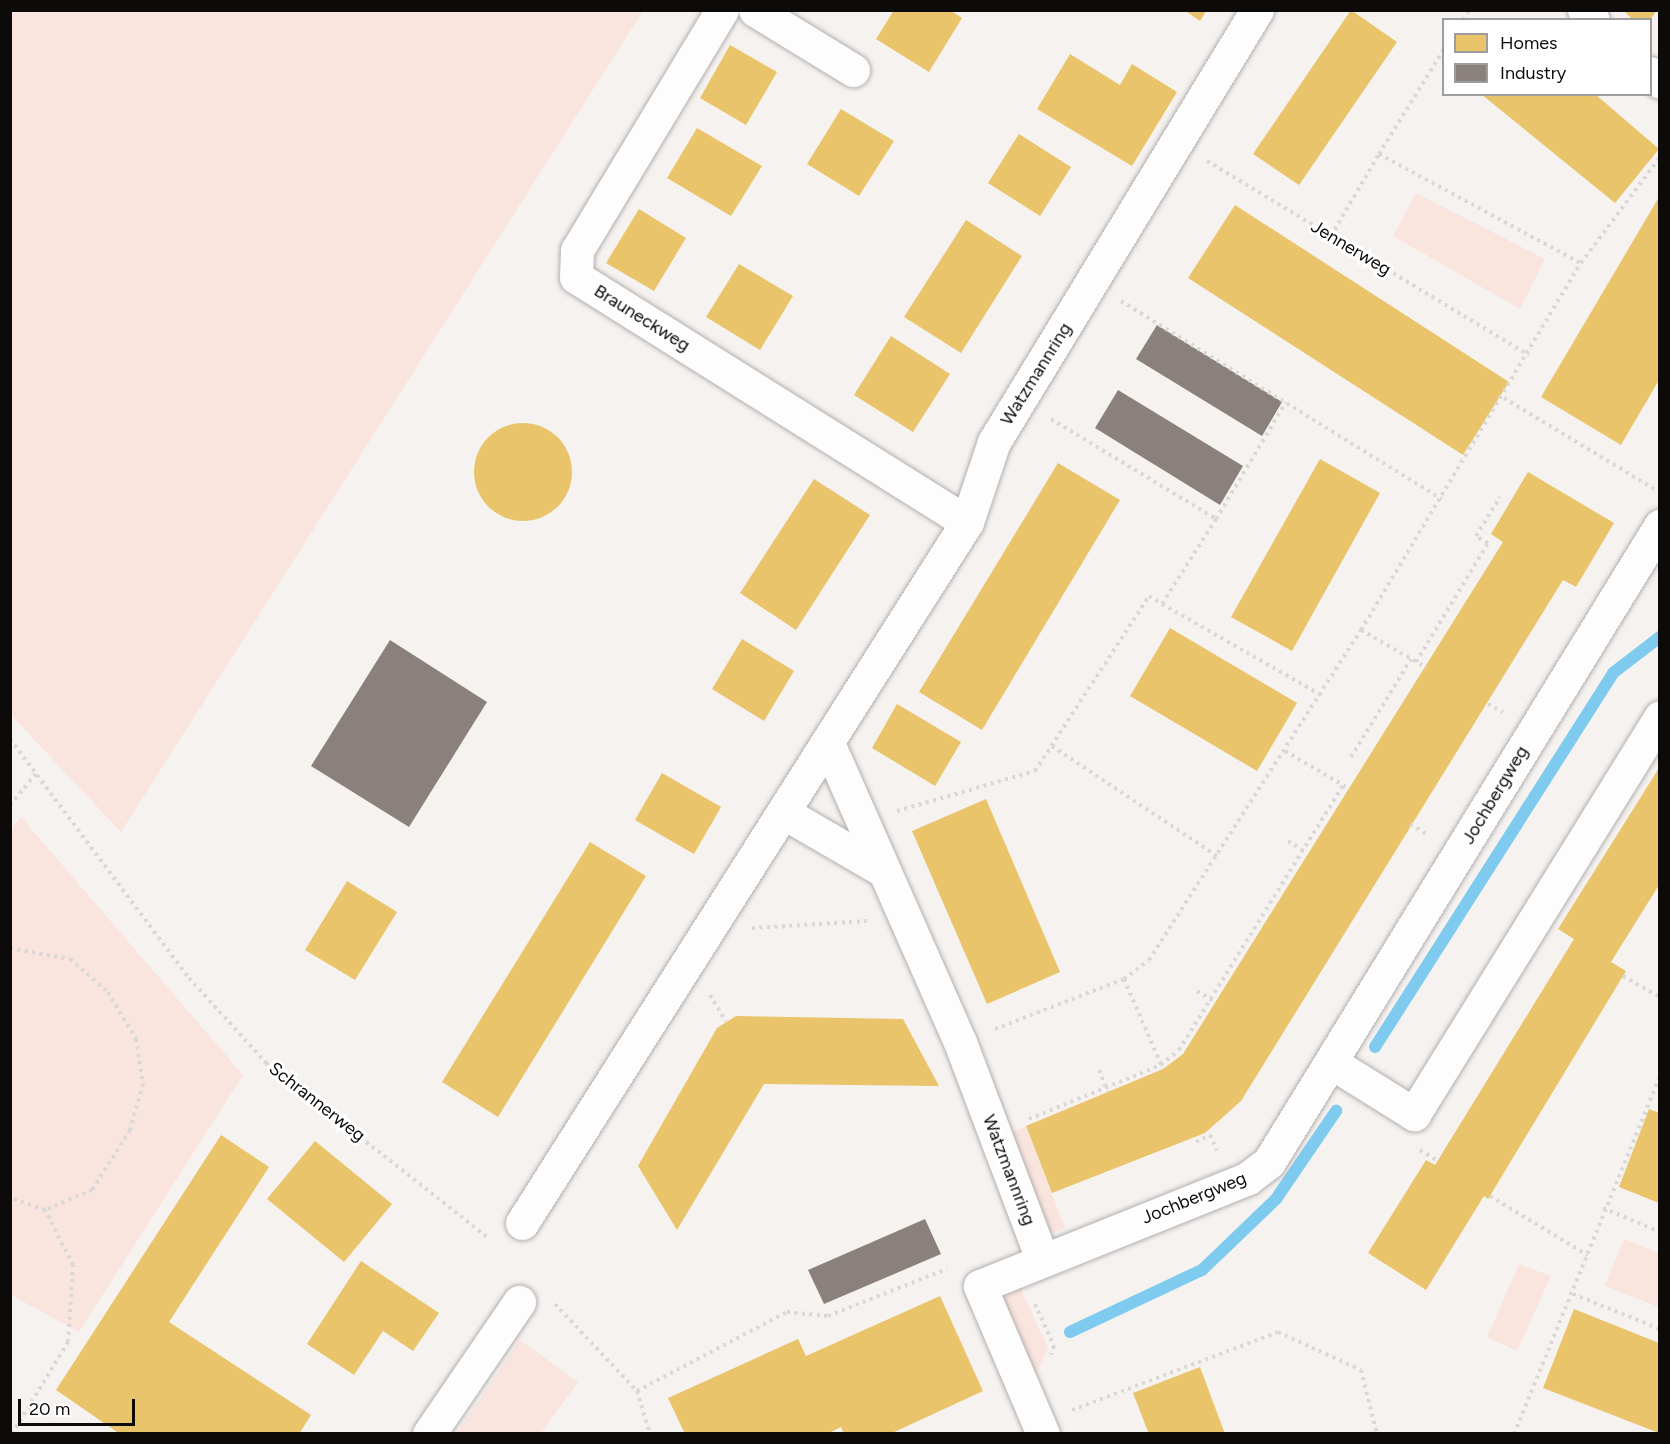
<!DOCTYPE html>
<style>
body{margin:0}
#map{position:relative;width:1670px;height:1444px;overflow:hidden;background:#f6f2f0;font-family:Figtree,sans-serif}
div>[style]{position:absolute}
.green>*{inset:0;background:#f9e5dd}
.homes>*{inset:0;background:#e9c46a}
.round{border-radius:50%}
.industry>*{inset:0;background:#8a817c}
.stream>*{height:12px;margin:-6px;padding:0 6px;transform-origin:6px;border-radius:6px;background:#7fcbef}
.path>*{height:4px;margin-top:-2px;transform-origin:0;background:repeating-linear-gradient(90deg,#d9d8d7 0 3px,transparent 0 7.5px)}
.roads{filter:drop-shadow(0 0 2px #b2afae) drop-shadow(0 0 2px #b2afae)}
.minor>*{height:33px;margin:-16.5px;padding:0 16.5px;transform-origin:16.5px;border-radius:16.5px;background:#fefdfd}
span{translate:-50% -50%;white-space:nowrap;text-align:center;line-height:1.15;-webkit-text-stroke:6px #fff;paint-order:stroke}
.street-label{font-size:18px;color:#0d0b0a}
.frame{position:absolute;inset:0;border:12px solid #0d0b0a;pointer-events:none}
.legend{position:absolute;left:1442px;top:18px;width:210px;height:78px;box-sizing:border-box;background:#fff;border:2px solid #9e9d9d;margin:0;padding:8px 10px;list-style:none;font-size:18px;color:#0d0b0a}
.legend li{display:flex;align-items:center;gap:12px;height:30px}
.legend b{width:30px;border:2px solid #9e9d9d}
.scale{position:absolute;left:18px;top:1399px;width:117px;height:27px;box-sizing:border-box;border:3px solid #0d0b0a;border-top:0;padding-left:8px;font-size:18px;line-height:21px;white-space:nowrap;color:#0d0b0a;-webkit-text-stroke:4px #fff;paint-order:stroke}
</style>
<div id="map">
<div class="green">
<i style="clip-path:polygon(11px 10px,643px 11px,121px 832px,11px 715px)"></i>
<i style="clip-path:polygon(1416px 193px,1545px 259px,1520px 309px,1393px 236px)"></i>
<i style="clip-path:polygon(21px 817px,243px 1075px,79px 1332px,11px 1295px,10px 830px)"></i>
<i style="clip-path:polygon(1026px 1126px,1065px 1228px,1046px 1235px,1007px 1134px)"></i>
<i style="clip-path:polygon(1624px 1239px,1659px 1253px,1659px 1307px,1605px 1286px)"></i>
<i style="clip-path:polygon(1519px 1264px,1551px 1276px,1517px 1351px,1487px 1337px)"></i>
<i style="clip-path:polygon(1019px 1286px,1048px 1347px,1033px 1384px,1002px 1301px)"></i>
<i style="clip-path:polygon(520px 1340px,578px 1382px,541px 1433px,457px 1433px)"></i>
</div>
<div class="homes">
<i style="clip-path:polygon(894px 10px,950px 10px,962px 18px,929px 72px,876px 39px)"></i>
<i style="clip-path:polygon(1184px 10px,1207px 10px,1200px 21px)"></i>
<i style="clip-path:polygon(1351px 10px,1397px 42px,1299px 185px,1253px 154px)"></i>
<i style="clip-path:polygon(1623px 10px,1657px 10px,1650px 20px,1633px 20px)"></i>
<i style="clip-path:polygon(730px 45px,777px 72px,746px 125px,700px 98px)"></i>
<i style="clip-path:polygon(1070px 54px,1120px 85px,1132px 64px,1177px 92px,1132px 166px,1037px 109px)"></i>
<i style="clip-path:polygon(1481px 94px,1595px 94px,1659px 149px,1615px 203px)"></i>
<i style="clip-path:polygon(841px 109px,894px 141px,859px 196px,807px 164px)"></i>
<i style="clip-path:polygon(697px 128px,762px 166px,731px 216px,667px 178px)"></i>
<i style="clip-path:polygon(1019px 134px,1071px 167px,1040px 216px,988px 183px)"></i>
<i style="clip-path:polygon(1659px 197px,1659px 380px,1621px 445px,1541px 397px)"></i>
<i style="clip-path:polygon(1235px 205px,1509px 382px,1463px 455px,1188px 278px)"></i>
<i style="clip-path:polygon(639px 209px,686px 238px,654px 291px,606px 263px)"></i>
<i style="clip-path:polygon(966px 220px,1022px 256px,961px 353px,904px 317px)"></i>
<i style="clip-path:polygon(739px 264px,793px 296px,760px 350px,706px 317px)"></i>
<i style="clip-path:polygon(891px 336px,950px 374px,913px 432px,854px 395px)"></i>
<i class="round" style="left:474px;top:423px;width:98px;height:98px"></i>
<i style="clip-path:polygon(1320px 459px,1380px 493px,1292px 651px,1231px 617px)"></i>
<i style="clip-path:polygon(1058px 463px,1120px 500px,982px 730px,919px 692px)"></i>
<i style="clip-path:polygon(1528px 472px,1614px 523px,1576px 587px,1563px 580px,1241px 1101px,1205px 1133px,1052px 1193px,1026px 1126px,1163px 1069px,1183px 1054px,1503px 542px,1491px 534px)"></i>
<i style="clip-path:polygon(814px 479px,870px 515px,796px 630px,740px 593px)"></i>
<i style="clip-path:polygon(1170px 628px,1297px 703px,1257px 771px,1130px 696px)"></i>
<i style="clip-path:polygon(742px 639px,794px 671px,764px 721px,712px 689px)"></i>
<i style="clip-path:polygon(897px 704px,961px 742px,935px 786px,872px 748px)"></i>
<i style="clip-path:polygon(1659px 768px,1659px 885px,1611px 962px,1626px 971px,1488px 1199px,1484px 1196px,1426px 1290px,1368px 1253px,1426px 1160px,1435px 1165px,1574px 939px,1558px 929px)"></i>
<i style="clip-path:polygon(662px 773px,721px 807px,694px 854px,635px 820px)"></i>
<i style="clip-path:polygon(986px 799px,1060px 972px,987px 1004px,912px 831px)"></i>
<i style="clip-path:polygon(590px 842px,646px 876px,498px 1117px,442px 1082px)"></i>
<i style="clip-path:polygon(347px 881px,397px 912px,355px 980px,305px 950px)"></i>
<i style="clip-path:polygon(736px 1016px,903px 1019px,939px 1086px,764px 1084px,677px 1230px,638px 1166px,717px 1028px)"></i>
<i style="clip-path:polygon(1649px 1109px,1659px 1113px,1659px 1203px,1619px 1187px)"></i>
<i style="clip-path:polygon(221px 1135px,269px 1167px,169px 1322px,311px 1415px,299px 1434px,120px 1434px,56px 1390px)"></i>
<i style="clip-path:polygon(315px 1141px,392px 1204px,344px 1262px,267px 1199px)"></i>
<i style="clip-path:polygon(361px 1261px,439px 1313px,413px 1351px,383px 1331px,354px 1375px,307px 1344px)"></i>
<i style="clip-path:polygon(940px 1296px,983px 1391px,890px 1434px,844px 1434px,841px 1427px,827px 1434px,685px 1434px,668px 1398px,798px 1339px,806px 1356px)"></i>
<i style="clip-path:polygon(1574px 1309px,1659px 1343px,1659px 1433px,1543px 1388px)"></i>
<i style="clip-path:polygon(1200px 1367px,1225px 1434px,1149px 1434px,1133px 1393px)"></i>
</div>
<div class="industry">
<i style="clip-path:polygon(1157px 325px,1282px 402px,1262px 436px,1136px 359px)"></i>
<i style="clip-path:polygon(1118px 390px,1243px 466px,1220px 505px,1095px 428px)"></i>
<i style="clip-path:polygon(390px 640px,487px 702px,409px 827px,311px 766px)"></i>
<i style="clip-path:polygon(925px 1219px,941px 1254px,824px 1304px,808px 1270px)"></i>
</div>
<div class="stream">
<i style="left:1375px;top:1047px;width:443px;rotate:-57.5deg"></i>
<i style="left:1613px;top:673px;width:59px;rotate:-37.5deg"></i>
<i style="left:1070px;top:1332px;width:146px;rotate:-25.2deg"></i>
<i style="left:1202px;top:1270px;width:103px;rotate:-43.8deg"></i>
<i style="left:1276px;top:1199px;width:107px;rotate:-55.7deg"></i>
</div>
<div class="path">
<i style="left:1463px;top:20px;width:12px;rotate:-59deg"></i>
<i style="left:1379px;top:154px;width:123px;rotate:-58.2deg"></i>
<i style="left:1207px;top:161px;width:376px;rotate:31.1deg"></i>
<i style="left:1331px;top:236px;width:95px;rotate:-59.7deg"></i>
<i style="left:1379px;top:154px;width:230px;rotate:28.4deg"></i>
<i style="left:1121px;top:301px;width:377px;rotate:31.7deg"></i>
<i style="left:1504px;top:398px;width:178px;rotate:31.2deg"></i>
<i style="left:1051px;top:419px;width:193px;rotate:31.2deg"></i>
<i style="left:1216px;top:519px;width:101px;rotate:122.4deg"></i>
<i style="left:1162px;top:604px;width:183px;rotate:29.8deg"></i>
<i style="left:1216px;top:519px;width:136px;rotate:-59.1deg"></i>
<i style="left:1361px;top:630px;width:76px;rotate:29.9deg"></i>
<i style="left:1416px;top:662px;width:139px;rotate:-58.8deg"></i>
<i style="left:1488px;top:543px;width:14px;rotate:-150deg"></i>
<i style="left:1476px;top:536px;width:46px;rotate:-58.4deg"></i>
<i style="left:1488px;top:704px;width:17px;rotate:28deg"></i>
<i style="left:10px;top:739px;width:299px;rotate:53.2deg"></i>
<i style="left:189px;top:978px;width:115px;rotate:47.8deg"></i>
<i style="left:266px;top:1063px;width:283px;rotate:38.2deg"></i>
<i style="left:1052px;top:746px;width:198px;rotate:33.7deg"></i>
<i style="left:1285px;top:751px;width:73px;rotate:30.4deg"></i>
<i style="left:1351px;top:757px;width:115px;rotate:-58.5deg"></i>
<i style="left:10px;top:805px;width:44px;rotate:-50.5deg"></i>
<i style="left:897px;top:811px;width:144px;rotate:-16.2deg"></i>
<i style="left:1035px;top:771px;width:209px;rotate:-56.9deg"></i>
<i style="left:1149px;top:596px;width:15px;rotate:32deg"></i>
<i style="left:1410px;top:824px;width:21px;rotate:31deg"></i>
<i style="left:1288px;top:841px;width:22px;rotate:32deg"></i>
<i style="left:752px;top:928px;width:115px;rotate:-3.5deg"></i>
<i style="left:10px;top:948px;width:61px;rotate:10.4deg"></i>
<i style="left:70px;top:959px;width:50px;rotate:41deg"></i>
<i style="left:108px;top:992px;width:55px;rotate:59.2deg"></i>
<i style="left:136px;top:1039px;width:46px;rotate:81.2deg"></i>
<i style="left:143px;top:1084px;width:48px;rotate:105.8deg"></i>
<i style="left:130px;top:1130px;width:71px;rotate:122.3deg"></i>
<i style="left:92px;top:1190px;width:51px;rotate:156.9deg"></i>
<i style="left:45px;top:1210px;width:37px;rotate:-161deg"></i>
<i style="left:1623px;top:976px;width:43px;rotate:29.6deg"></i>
<i style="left:1124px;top:979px;width:98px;rotate:66.6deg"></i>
<i style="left:1197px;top:991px;width:21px;rotate:31deg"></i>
<i style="left:710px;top:995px;width:31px;rotate:59deg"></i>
<i style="left:995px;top:1029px;width:138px;rotate:-21.2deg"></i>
<i style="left:1124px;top:979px;width:31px;rotate:-37deg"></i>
<i style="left:1149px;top:960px;width:392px;rotate:-57.3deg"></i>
<i style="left:1361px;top:630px;width:428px;rotate:-59.1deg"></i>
<i style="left:1581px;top:263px;width:132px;rotate:-53.3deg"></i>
<i style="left:1099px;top:1070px;width:24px;rotate:68deg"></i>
<i style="left:1029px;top:1119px;width:143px;rotate:-22.2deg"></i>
<i style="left:1161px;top:1065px;width:23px;rotate:-40deg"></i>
<i style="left:1179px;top:1050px;width:312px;rotate:-58.2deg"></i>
<i style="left:1196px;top:1142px;width:16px;rotate:-27deg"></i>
<i style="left:1210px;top:1135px;width:17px;rotate:66deg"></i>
<i style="left:1420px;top:1150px;width:21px;rotate:31deg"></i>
<i style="left:1490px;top:1196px;width:114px;rotate:31.3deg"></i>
<i style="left:1603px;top:1208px;width:62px;rotate:22.8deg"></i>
<i style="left:1573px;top:1294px;width:94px;rotate:21.9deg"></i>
<i style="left:555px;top:1304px;width:120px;rotate:46.7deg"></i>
<i style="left:637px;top:1391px;width:45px;rotate:73.2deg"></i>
<i style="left:1035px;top:1304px;width:46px;rotate:65.7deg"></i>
<i style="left:1054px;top:1346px;width:9px;rotate:108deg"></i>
<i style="left:637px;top:1391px;width:170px;rotate:-27.8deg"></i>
<i style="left:787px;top:1312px;width:41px;rotate:5.6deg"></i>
<i style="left:828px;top:1316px;width:128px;rotate:-21.6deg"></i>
<i style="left:1072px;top:1410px;width:220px;rotate:-20.7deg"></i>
<i style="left:1278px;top:1332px;width:91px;rotate:24.6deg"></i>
<i style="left:1361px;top:1370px;width:66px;rotate:76deg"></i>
<i style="left:12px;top:1434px;width:108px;rotate:-58.7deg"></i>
<i style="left:68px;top:1342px;width:77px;rotate:-86.3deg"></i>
<i style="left:73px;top:1265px;width:62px;rotate:-117deg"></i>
<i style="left:1514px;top:1434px;width:386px;rotate:-67.8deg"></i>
</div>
<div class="roads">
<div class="minor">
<i style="left:722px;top:10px;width:280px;rotate:121.1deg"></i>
<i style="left:577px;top:250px;width:27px;rotate:92deg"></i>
<i style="left:576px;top:277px;width:461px;rotate:32.1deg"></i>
<i style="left:755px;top:10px;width:115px;rotate:31.5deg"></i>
<i style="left:1584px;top:10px;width:13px;rotate:48deg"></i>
<i style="left:1650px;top:73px;width:13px;rotate:42deg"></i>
<i style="left:828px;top:743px;width:327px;rotate:66.2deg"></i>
<i style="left:960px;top:1042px;width:232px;rotate:69.3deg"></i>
<i style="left:786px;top:814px;width:113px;rotate:30.2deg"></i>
<i style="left:1332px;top:1063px;width:97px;rotate:31.9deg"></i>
<i style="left:1414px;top:1114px;width:467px;rotate:-58.2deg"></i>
<i style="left:522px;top:1223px;width:830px;rotate:-57.59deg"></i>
<i style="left:967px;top:522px;width:84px;rotate:-71.4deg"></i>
<i style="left:994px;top:442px;width:506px;rotate:-58.67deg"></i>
<i style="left:429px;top:1434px;width:160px;rotate:-55.7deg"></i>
<i style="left:1043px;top:1434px;width:161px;rotate:-113.1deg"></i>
<i style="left:980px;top:1286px;width:289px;rotate:-21.9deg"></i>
<i style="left:1248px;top:1178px;width:26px;rotate:-37deg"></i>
<i style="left:1269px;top:1162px;width:747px;rotate:-58.42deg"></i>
</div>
</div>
<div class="street-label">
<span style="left:1351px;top:248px;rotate:31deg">Jennerweg</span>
<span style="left:642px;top:318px;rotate:32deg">Brauneckweg</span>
<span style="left:1036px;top:374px;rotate:-58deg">Watzmannring</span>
<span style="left:1495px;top:795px;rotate:-59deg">Jochbergweg</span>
<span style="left:317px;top:1102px;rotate:38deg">Schrannerweg</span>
<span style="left:1009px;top:1170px;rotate:69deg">Watzmannring</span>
<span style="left:1194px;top:1198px;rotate:-22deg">Jochbergweg</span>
</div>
<div class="frame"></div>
<ul class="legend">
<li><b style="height:16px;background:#e9c46a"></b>Homes</li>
<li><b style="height:16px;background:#8a817c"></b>Industry</li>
</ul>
<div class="scale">20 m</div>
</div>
